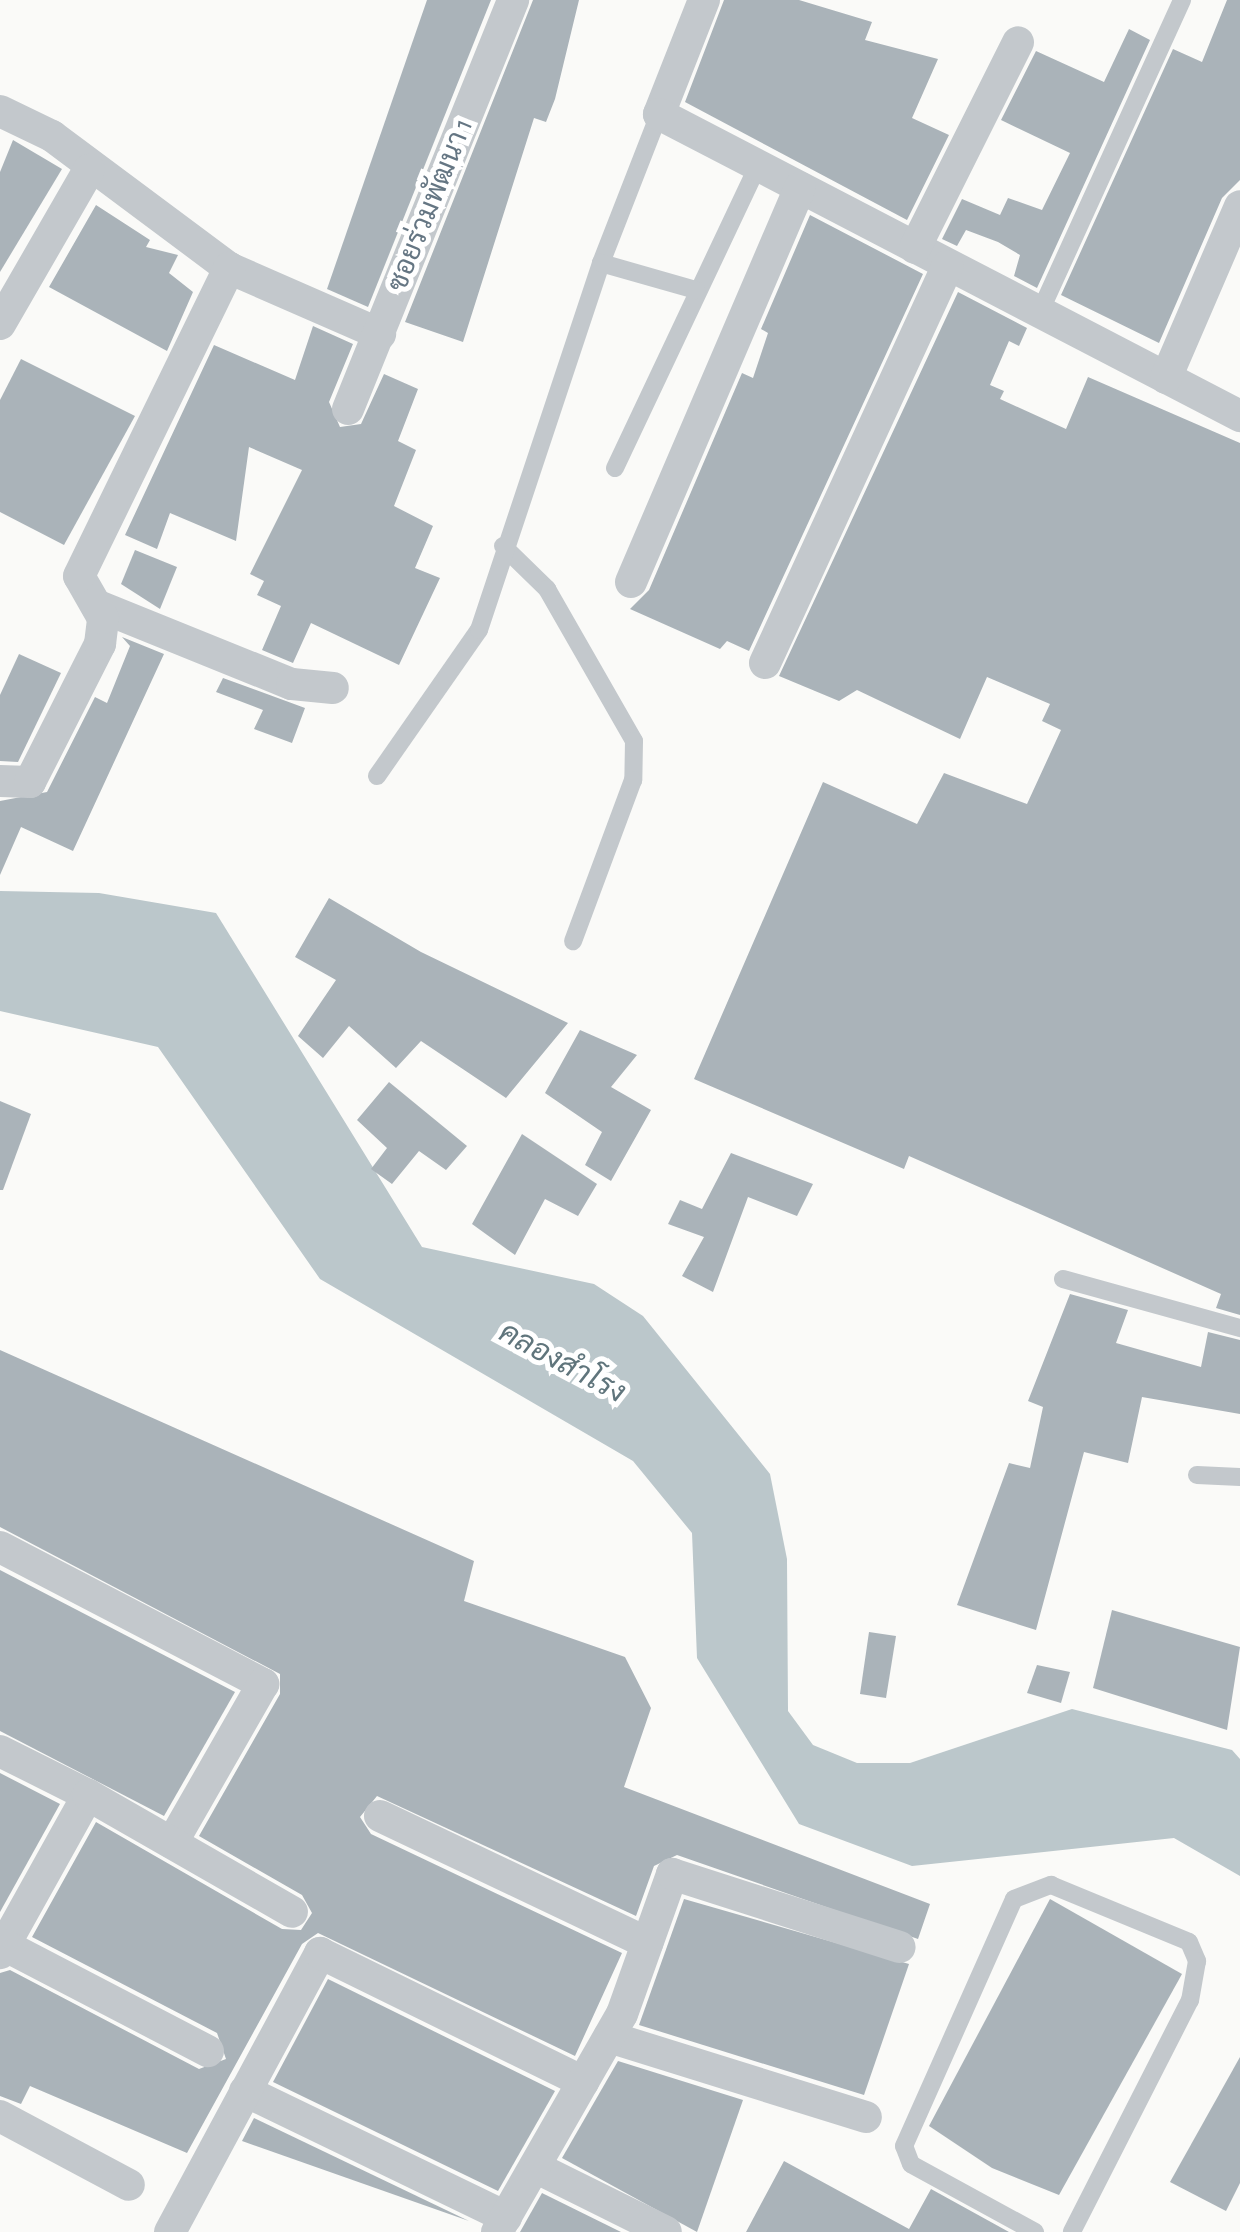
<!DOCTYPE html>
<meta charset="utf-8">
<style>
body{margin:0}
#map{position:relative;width:1240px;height:2232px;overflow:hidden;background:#fafaf8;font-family:"Alegreya Sans",Sarabun,sans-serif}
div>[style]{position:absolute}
.water>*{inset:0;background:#bbc7cb}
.building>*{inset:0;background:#aab3b9}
.service>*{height:18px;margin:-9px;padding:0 9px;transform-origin:9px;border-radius:9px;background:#c3c8cc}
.minor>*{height:32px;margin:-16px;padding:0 16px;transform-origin:16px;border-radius:16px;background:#c3c8cc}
span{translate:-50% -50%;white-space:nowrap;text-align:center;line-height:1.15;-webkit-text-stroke:10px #fff;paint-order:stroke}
.street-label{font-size:28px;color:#657683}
.water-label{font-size:30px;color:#60757c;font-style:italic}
</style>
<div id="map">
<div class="water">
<i style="clip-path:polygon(0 891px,99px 893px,216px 913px,422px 1247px,594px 1284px,643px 1316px,770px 1474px,787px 1559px,788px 1711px,813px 1745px,857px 1763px,910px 1763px,1072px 1709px,1232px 1750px,1240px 1759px,1240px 1876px,1174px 1838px,912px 1866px,799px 1824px,697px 1658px,692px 1533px,633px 1461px,320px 1279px,158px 1047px,0 1011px)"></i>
</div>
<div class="building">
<i style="clip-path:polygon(427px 0,491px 0,368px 307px,327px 289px)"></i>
<i style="clip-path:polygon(533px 0,579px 0,555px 99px,546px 122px,534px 118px,463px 342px,405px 322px)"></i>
<i style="clip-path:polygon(724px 0,799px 0,872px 22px,865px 40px,938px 59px,912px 118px,949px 135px,907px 220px,685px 102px)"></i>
<i style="clip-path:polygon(1227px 0,1240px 0,1240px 180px,1222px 198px,1159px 343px,1061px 295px,1173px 49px,1202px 62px)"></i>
<i style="clip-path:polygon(1129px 29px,1150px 40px,1037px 288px,1014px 276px,1020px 255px,998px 242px,966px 230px,957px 246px,942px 239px,962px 199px,1000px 215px,1008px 198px,1042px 210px,1070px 153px,1001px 120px,1036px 51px,1104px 82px)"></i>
<i style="clip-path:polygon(13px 140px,62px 169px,0 272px,0 172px)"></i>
<i style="clip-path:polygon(96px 205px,150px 240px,146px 247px,178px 255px,169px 273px,193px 292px,167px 351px,49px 287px)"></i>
<i style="clip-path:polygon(810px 215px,923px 274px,749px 651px,727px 641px,720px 649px,630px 609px,649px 590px,742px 373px,753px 378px,768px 333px,761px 329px)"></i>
<i style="clip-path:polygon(958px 292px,1027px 328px,1019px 346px,1009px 341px,990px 385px,1004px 391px,1000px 399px,1066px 429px,1088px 377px,1240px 443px,1240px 1315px,1216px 1308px,1221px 1294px,909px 1156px,904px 1169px,694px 1079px,823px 782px,917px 824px,944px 773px,1027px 804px,1061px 730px,1042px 721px,1050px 704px,987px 677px,960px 739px,857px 690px,839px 701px,779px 676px)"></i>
<i style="clip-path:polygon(313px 326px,353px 344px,329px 402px,340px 427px,361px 424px,384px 374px,418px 389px,398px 441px,416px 450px,394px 506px,433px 526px,415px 568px,440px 578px,399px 665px,311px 623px,293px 663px,262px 650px,281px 606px,257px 595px,264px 581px,250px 574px,302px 470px,249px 447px,236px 541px,170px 513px,157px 549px,125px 535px,214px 345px,295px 380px)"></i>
<i style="clip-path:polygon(21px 359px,135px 416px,64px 545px,0 512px,0 400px)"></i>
<i style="clip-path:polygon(135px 550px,177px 567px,160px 609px,121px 584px)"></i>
<i style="clip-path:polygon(122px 637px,164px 654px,73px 851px,21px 827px,0 875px,0 801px,47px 792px,95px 697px,107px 703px,130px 646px)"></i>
<i style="clip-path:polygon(19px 654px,61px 673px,18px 762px,0 761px,0 695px)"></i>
<i style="clip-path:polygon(223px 678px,305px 708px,292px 743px,254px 729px,263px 710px,216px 692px)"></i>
<i style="clip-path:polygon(329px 898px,421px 952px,568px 1023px,506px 1098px,421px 1041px,396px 1068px,349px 1026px,323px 1058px,298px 1036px,336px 980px,295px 957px)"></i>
<i style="clip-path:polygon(580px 1030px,637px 1055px,611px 1087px,651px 1110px,611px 1181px,585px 1165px,602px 1132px,545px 1093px)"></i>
<i style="clip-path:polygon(389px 1082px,467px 1146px,446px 1170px,419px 1151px,392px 1184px,371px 1169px,387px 1148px,357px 1120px)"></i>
<i style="clip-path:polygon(0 1101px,31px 1114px,3px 1190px,0 1190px)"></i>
<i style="clip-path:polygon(522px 1134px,597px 1184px,578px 1216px,545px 1199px,515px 1255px,472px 1224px)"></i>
<i style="clip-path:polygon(731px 1153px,813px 1184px,797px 1216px,748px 1197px,713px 1292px,682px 1276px,704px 1237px,668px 1224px,680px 1200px,702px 1209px)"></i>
<i style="clip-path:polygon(1070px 1294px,1128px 1310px,1116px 1343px,1201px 1367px,1208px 1332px,1240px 1340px,1240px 1414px,1142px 1397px,1128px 1463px,1084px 1452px,1036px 1630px,957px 1605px,1009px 1463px,1030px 1468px,1043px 1407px,1028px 1401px)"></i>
<i style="clip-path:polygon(0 1350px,474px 1561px,464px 1601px,625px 1657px,651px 1708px,624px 1787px,930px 1904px,918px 1939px,677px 1855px,654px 1866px,636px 1916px,377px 1796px,360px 1817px,371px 1834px,622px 1953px,575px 2056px,318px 1933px,302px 1944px,187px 2153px,30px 2086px,21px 2104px,0 2096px,0 1973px,10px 1970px,199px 2069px,226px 2059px,217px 2033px,32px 1937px,96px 1822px,282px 1929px,301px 1930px,312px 1913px,302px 1895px,199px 1836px,280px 1694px,280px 1674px,0 1527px)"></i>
<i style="clip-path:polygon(0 1570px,235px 1692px,164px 1816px,0 1731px)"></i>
<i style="clip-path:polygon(1112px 1610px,1240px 1647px,1227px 1730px,1093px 1688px)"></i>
<i style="clip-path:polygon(869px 1632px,896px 1636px,886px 1698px,860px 1694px)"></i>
<i style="clip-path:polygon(1037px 1665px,1070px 1672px,1061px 1703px,1027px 1693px)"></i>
<i style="clip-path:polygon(0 1773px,60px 1804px,0 1912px)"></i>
<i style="clip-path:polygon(684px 1899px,909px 1964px,864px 2095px,639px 2025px)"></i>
<i style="clip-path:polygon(1050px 1899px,1182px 1974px,1059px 2195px,992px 2168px,929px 2126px)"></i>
<i style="clip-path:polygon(328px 1979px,555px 2091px,498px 2191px,273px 2082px)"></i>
<i style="clip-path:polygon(1240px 2057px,1240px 2183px,1226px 2211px,1170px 2182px)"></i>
<i style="clip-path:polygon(618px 2061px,743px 2100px,697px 2232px,562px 2158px)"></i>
<i style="clip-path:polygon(254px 2118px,469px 2221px,242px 2141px)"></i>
<i style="clip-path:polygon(784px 2161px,909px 2229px,931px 2189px,1009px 2232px,746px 2232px)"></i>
<i style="clip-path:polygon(542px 2193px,621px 2232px,520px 2232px)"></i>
</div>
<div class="service">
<i style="left:601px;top:263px;width:160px;rotate:-68.7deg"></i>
<i style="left:1039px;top:314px;width:345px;rotate:-65.5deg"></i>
<i style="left:615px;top:468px;width:335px;rotate:-64.7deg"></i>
<i style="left:503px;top:546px;width:62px;rotate:44.3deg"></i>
<i style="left:547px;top:589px;width:175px;rotate:60.2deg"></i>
<i style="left:634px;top:741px;width:39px;rotate:91deg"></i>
<i style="left:633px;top:780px;width:172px;rotate:110.4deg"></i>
<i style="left:377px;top:776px;width:178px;rotate:-55.1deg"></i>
<i style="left:479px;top:630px;width:387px;rotate:-71.6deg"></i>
<i style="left:601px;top:263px;width:99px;rotate:15.9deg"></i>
<i style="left:1063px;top:1279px;width:184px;rotate:15.5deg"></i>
<i style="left:1197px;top:1475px;width:43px;rotate:2.7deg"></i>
<i style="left:1035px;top:2232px;width:141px;rotate:-151.3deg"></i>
<i style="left:911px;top:2164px;width:19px;rotate:-111deg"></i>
<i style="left:904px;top:2146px;width:270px;rotate:-66deg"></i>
<i style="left:1014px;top:1899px;width:40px;rotate:-21deg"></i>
<i style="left:1051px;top:1885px;width:149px;rotate:22.4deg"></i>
<i style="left:1189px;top:1942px;width:21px;rotate:67deg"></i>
<i style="left:1197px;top:1961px;width:40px;rotate:100deg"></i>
<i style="left:1190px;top:2000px;width:260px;rotate:117deg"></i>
</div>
<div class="minor">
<i style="left:704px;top:0;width:123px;rotate:111.5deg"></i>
<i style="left:659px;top:114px;width:655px;rotate:27.47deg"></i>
<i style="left:0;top:111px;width:58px;rotate:25.7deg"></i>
<i style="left:52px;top:136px;width:221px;rotate:36.7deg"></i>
<i style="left:229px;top:268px;width:165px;rotate:23.6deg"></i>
<i style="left:915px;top:248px;width:230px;rotate:-63.4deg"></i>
<i style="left:0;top:324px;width:178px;rotate:-60deg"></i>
<i style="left:1166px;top:378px;width:187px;rotate:-66.7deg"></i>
<i style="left:348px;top:409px;width:441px;rotate:-68deg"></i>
<i style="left:631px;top:582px;width:429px;rotate:-66.8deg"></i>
<i style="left:96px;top:605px;width:211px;rotate:22deg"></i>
<i style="left:292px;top:684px;width:41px;rotate:5.6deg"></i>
<i style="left:765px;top:663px;width:437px;rotate:-65.3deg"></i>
<i style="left:0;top:781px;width:30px;rotate:2deg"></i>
<i style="left:30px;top:782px;width:155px;rotate:-63.1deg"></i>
<i style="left:100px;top:644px;width:26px;rotate:-83deg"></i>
<i style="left:103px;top:618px;width:48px;rotate:-119.7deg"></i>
<i style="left:79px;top:576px;width:343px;rotate:-64deg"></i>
<i style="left:0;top:1547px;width:297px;rotate:27.5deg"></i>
<i style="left:263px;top:1684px;width:183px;rotate:119.8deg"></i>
<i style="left:0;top:1751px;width:98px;rotate:26.6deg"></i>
<i style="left:88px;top:1795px;width:181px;rotate:119.1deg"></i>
<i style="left:88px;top:1795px;width:235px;rotate:29.8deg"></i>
<i style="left:380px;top:1816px;width:296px;rotate:25.4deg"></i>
<i style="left:4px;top:1945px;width:230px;rotate:27.5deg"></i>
<i style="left:609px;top:2037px;width:269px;rotate:17.3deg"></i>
<i style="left:245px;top:2091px;width:290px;rotate:25.8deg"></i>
<i style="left:0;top:2116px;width:146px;rotate:28.1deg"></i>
<i style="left:535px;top:2167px;width:146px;rotate:26.4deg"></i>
<i style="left:170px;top:2232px;width:317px;rotate:-61.7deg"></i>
<i style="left:320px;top:1953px;width:293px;rotate:26.1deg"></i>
<i style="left:497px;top:2232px;width:251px;rotate:-60.2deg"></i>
<i style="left:622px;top:2014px;width:149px;rotate:-70.3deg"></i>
<i style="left:672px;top:1874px;width:239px;rotate:17.8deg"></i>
</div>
<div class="street-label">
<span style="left:431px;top:205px;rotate:-68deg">ซอยร่วมพัฒนา 1</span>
</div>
<div class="water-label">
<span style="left:562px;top:1363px;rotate:28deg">คลองสำโรง</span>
</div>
</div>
